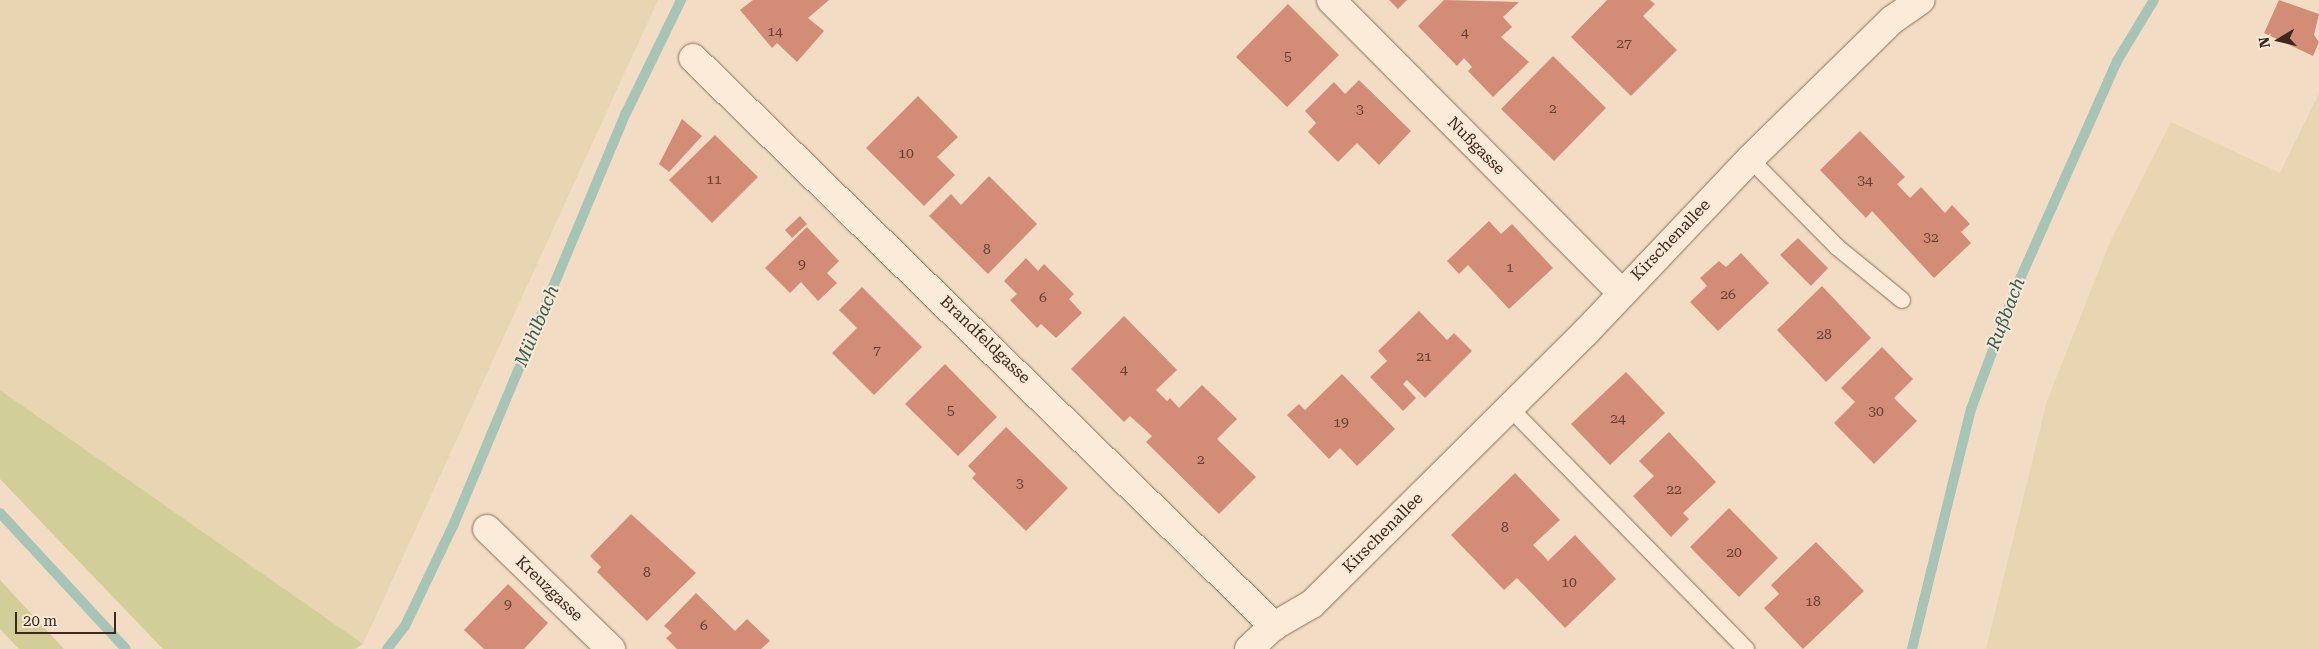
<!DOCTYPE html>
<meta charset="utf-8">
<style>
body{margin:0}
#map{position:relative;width:2319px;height:649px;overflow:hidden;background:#f2dcc4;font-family:"Roboto Serif",serif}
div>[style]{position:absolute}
.farmland>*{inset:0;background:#e8d5b1}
.green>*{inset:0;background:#d1ce97}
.stream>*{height:10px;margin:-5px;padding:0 5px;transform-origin:5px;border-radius:5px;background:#a6c5b6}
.building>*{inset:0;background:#d38d77}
.roads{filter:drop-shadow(0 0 1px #8f6c59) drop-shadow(0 0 1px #8f6c59)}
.lane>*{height:16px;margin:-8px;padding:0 8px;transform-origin:8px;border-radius:8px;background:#fcebd9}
.street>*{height:28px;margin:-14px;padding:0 14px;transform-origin:14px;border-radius:14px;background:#fcebd9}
span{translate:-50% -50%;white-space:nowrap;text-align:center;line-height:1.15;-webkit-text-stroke:4px #f9e8d5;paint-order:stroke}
.number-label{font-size:14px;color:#624034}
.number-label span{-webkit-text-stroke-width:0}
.street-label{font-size:16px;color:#3d271e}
.water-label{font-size:18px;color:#2c5e52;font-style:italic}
.north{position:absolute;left:2254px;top:15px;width:50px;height:50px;-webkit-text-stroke:4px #f9e8d5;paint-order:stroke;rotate:261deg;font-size:14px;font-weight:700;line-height:20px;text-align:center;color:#3d271e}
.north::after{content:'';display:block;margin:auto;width:18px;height:22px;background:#3d271e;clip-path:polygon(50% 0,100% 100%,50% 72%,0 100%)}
.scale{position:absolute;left:15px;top:612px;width:101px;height:22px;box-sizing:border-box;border:2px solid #3d271e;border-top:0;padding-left:6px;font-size:15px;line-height:18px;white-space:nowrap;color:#3d271e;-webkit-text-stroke:4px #f9e8d5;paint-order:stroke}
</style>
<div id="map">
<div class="farmland">
<i style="clip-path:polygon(0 0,658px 0,363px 644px,0 390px)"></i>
<i style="clip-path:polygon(2319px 93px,2319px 649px,1986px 649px,2047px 401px,2111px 240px,2171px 122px,2280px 173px)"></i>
</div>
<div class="green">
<i style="clip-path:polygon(0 390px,363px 644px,355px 649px,163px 649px,0 479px)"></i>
<i style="clip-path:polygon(0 580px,64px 649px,19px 649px,0 629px)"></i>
</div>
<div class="stream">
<i style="left:0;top:513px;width:185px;rotate:47.2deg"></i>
<i style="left:387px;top:649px;width:29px;rotate:-52deg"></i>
<i style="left:405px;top:626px;width:111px;rotate:-64.4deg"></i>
<i style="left:453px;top:526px;width:448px;rotate:-67.3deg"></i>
<i style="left:626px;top:113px;width:126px;rotate:-64deg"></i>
<i style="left:1912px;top:649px;width:247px;rotate:-76.2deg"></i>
<i style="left:1971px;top:409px;width:129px;rotate:-69.6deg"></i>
<i style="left:2016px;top:288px;width:248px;rotate:-66deg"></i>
<i style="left:2117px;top:61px;width:71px;rotate:-58.8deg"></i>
</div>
<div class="building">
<i style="clip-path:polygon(753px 0,829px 0,808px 18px,824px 31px,797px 62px,777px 43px,772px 48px,740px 10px)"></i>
<i style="clip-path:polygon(1389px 0,1407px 0,1398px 9px)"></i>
<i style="clip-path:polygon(1444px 0,1519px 2px,1503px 17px,1512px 27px,1501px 37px,1529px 62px,1493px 97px,1468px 71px,1472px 67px,1464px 58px,1457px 66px,1418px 26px)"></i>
<i style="clip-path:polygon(1607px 0,1650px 0,1655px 4px,1643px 16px,1677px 50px,1631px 96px,1571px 37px)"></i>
<i style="clip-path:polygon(2279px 0,2319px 14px,2314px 35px,2319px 42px,2313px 56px,2264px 33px)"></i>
<i style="clip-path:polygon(1288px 4px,1339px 55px,1287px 107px,1236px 57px)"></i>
<i style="clip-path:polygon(1553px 56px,1606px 108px,1554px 161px,1501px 109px)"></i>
<i style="clip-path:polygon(1359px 80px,1411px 131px,1379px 165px,1357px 143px,1338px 162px,1308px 132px,1316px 123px,1305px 111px,1334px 82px,1345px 94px)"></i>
<i style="clip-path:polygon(918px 96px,958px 137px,937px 157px,955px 175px,924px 206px,866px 148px)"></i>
<i style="clip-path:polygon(682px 119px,702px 136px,669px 172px,659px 164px)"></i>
<i style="clip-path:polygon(1860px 131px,1905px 177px,1897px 184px,1910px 198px,1921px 187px,1945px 213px,1952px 205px,1970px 224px,1961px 232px,1971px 243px,1934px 278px,1872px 211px,1866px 218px,1820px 170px)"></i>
<i style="clip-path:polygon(715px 135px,758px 177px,712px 223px,669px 180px)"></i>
<i style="clip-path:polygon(989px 176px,1037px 224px,988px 274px,929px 216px,951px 194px,961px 205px)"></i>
<i style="clip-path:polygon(800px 216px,807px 224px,792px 238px,785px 230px)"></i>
<i style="clip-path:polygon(1489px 221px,1501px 234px,1512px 224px,1553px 268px,1509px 309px,1468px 265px,1459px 274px,1447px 261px)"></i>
<i style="clip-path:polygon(807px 227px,839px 261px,827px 273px,837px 283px,818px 301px,801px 282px,790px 293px,765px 268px)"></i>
<i style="clip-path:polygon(1798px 238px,1828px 268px,1811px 286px,1780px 255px)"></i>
<i style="clip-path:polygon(1741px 253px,1769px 283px,1718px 331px,1690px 302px,1707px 286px,1700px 278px,1719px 261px,1726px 267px)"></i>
<i style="clip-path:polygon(1026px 258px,1038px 271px,1044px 264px,1074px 294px,1069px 299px,1082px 313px,1056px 338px,1041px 324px,1037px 328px,1010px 300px,1017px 294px,1004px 281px)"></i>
<i style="clip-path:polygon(1822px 286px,1871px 338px,1826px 382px,1777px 330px)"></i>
<i style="clip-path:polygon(862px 287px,922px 347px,874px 395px,832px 353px,857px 328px,839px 310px)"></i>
<i style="clip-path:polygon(1419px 311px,1447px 340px,1454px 333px,1472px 351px,1425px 398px,1407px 380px,1403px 384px,1416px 398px,1403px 411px,1370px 377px,1387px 361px,1378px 351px)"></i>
<i style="clip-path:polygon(1124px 316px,1177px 370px,1156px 390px,1167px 401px,1170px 398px,1179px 408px,1202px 385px,1237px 419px,1217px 439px,1256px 477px,1219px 514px,1146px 442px,1152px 436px,1130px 416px,1124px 422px,1071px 369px)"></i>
<i style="clip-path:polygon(1882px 347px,1913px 379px,1894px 398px,1917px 421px,1874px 464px,1834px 423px,1855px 402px,1841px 388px)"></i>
<i style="clip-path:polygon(945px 364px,997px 417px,958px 456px,905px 404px)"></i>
<i style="clip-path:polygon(1626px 372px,1665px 413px,1610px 465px,1571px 424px)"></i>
<i style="clip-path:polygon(1342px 374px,1395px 429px,1357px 466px,1340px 448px,1329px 459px,1287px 415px,1299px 404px,1305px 410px)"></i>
<i style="clip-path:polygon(1006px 427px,1068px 488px,1026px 531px,972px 478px,976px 474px,968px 466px)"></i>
<i style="clip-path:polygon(1669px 432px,1716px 482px,1683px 513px,1689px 519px,1671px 537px,1633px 496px,1654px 476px,1639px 461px)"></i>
<i style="clip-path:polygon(1515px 473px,1560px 520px,1533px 545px,1542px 554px,1548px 561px,1575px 535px,1616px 579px,1565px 628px,1517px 578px,1504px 590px,1451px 535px)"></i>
<i style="clip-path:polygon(1729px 508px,1778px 558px,1739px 597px,1690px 547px)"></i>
<i style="clip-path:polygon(631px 514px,696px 573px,647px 621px,597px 572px,601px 567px,590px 556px)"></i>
<i style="clip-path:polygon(1816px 542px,1864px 591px,1803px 649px,1764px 608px,1779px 594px,1771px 585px)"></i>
<i style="clip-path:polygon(508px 584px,548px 623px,524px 649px,484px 649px,464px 630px)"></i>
<i style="clip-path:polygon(696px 593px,735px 631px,747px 619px,770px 641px,761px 649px,677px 649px,666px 638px,672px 633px,664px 626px)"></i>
</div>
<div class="roads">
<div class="lane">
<i style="left:1750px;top:159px;width:124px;rotate:45.3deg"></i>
<i style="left:1837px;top:247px;width:84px;rotate:39.2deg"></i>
<i style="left:1509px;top:407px;width:339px;rotate:45.6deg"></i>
</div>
<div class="street">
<i style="left:1331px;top:0;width:412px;rotate:45.2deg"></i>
<i style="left:693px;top:58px;width:813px;rotate:44.35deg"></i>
<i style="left:487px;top:529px;width:173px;rotate:44.1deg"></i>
<i style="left:1249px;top:649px;width:34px;rotate:-43deg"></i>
<i style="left:1274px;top:626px;width:44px;rotate:-30.1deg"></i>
<i style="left:1312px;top:604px;width:386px;rotate:-44.8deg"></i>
<i style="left:1586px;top:332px;width:238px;rotate:-46.5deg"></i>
<i style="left:1750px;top:159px;width:199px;rotate:-44.4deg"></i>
<i style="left:1892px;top:20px;width:35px;rotate:-35deg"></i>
</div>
</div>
<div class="number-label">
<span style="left:775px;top:31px">14</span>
<span style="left:1465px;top:32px">4</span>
<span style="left:1624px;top:43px">27</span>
<span style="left:1288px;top:56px">5</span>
<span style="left:1553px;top:108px">2</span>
<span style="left:1360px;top:109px">3</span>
<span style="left:906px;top:153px">10</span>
<span style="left:714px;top:179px">11</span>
<span style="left:1865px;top:180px">34</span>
<span style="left:1931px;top:237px">32</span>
<span style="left:987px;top:249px">8</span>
<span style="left:802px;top:264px">9</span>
<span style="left:1510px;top:267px">1</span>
<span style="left:1728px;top:294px">26</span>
<span style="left:1043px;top:297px">6</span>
<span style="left:1824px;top:334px">28</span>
<span style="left:877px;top:350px">7</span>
<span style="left:1424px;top:356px">21</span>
<span style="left:1124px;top:369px">4</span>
<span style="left:951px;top:410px">5</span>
<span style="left:1876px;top:411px">30</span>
<span style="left:1618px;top:418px">24</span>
<span style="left:1341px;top:422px">19</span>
<span style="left:1201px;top:459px">2</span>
<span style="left:1020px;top:483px">3</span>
<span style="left:1674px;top:489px">22</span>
<span style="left:1505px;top:527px">8</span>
<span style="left:1734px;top:552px">20</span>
<span style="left:647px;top:572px">8</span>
<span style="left:1569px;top:582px">10</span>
<span style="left:1813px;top:601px">18</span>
<span style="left:508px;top:604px">9</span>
<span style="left:704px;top:625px">6</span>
</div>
<div class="street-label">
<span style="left:1476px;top:146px;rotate:45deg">Nußgasse</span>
<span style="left:1671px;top:240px;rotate:-46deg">Kirschenallee</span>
<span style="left:985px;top:340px;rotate:44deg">Brandfeldgasse</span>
<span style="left:1383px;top:533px;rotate:-45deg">Kirschenallee</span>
<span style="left:549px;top:589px;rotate:44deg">Kreuzgasse</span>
</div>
<div class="water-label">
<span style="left:2006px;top:314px;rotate:-69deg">Rußbach</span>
<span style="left:537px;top:326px;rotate:-67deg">Mühlbach</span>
</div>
<div class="north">N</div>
<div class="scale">20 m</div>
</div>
